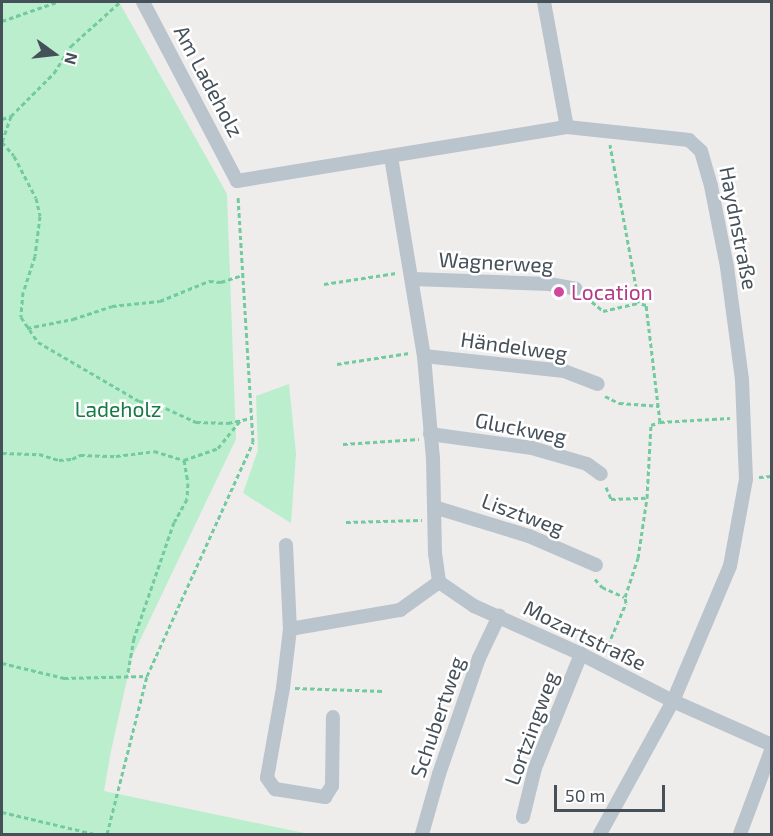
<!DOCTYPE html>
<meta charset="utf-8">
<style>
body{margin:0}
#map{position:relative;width:773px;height:836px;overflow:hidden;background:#efecec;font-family:"Exo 2",sans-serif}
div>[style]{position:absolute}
.green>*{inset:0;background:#baeecd}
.path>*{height:3px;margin-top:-1.5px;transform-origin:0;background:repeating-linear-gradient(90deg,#72cb9e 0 4.5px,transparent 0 7.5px)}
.minor>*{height:14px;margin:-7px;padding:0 7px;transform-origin:7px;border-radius:7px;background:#bac4cc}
.dots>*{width:16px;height:16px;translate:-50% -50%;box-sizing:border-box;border:3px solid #fff;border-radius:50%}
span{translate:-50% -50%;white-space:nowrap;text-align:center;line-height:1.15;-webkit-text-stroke:5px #fff;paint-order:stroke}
.street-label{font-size:21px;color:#455059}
.hotel-label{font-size:21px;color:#b23c85}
.left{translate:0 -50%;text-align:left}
.park-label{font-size:21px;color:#177a46}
.frame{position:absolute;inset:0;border:3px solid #455059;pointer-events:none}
.north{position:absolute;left:24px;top:24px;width:60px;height:60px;-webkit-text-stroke:4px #fff;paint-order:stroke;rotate:105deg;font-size:16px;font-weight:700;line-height:24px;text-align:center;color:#455059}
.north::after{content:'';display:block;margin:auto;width:21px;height:27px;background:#455059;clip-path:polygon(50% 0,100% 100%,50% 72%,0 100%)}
.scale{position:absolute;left:554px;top:785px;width:111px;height:27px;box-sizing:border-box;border:3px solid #455059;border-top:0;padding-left:8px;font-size:18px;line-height:21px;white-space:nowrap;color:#455059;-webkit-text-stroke:4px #fff;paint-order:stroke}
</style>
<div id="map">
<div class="green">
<i style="clip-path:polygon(2px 2px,119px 2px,227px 194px,236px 439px,132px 657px,111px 751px,104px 791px,309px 834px,2px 834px)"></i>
<i style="clip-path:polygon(289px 384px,296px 454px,291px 523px,243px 493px,258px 450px,256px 396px)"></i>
</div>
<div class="path">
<i style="left:2px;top:21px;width:58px;rotate:-19.1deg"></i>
<i style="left:11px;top:116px;width:28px;rotate:109deg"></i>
<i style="left:2px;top:142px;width:18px;rotate:49deg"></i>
<i style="left:14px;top:156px;width:47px;rotate:62.4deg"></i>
<i style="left:36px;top:198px;width:18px;rotate:77deg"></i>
<i style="left:40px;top:216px;width:40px;rotate:97.1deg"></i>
<i style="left:35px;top:256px;width:38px;rotate:108deg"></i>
<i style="left:23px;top:292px;width:25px;rotate:95deg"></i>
<i style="left:21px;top:317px;width:30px;rotate:56deg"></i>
<i style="left:38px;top:342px;width:117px;rotate:30.3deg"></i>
<i style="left:139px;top:401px;width:20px;rotate:11deg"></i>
<i style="left:159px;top:405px;width:41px;rotate:24.7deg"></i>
<i style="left:196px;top:422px;width:32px;rotate:2deg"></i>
<i style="left:228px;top:423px;width:24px;rotate:-12deg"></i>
<i style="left:2px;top:119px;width:9px;rotate:-18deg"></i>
<i style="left:11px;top:116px;width:61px;rotate:-45deg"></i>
<i style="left:54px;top:73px;width:32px;rotate:-58deg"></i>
<i style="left:71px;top:46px;width:66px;rotate:-41.9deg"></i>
<i style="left:324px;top:284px;width:73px;rotate:-8.7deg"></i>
<i style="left:586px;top:297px;width:22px;rotate:39deg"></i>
<i style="left:603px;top:311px;width:37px;rotate:-13deg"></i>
<i style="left:27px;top:328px;width:47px;rotate:-11.1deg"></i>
<i style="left:73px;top:319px;width:41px;rotate:-18.4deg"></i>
<i style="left:112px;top:306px;width:48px;rotate:-5.9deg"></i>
<i style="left:160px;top:301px;width:53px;rotate:-22.2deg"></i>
<i style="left:209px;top:281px;width:12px;rotate:5deg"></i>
<i style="left:221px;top:282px;width:23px;rotate:-18deg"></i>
<i style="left:337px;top:364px;width:73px;rotate:-8.7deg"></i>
<i style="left:605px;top:396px;width:16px;rotate:27deg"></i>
<i style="left:619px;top:403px;width:39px;rotate:4deg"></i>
<i style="left:660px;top:422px;width:70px;rotate:-3.3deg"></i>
<i style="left:343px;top:444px;width:76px;rotate:-3.8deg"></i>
<i style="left:2px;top:453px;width:37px;rotate:2deg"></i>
<i style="left:39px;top:454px;width:21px;rotate:17deg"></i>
<i style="left:59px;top:460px;width:13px;rotate:-4deg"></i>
<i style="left:72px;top:459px;width:9px;rotate:-27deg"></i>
<i style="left:80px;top:455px;width:36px;rotate:2deg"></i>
<i style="left:116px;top:456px;width:38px;rotate:-7deg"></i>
<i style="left:154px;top:451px;width:31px;rotate:17deg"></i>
<i style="left:184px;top:460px;width:23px;rotate:80deg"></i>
<i style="left:188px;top:483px;width:16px;rotate:94deg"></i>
<i style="left:187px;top:499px;width:26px;rotate:119deg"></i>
<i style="left:174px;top:522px;width:123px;rotate:109deg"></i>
<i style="left:134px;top:638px;width:39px;rotate:100deg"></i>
<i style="left:184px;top:460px;width:36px;rotate:-19deg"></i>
<i style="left:218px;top:448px;width:36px;rotate:-51deg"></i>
<i style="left:759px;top:477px;width:13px;rotate:-4deg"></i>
<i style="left:606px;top:487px;width:13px;rotate:67deg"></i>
<i style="left:611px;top:499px;width:36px;rotate:-2deg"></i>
<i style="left:346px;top:522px;width:76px;rotate:-1.5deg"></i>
<i style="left:595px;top:579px;width:11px;rotate:49deg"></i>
<i style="left:602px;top:587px;width:24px;rotate:24deg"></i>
<i style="left:605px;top:652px;width:53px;rotate:-66.8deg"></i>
<i style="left:626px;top:603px;width:6px;rotate:-99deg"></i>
<i style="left:625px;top:597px;width:41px;rotate:-71.6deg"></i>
<i style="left:638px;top:558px;width:61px;rotate:-81.5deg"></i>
<i style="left:647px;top:498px;width:73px;rotate:-86.9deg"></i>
<i style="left:651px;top:425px;width:9px;rotate:-18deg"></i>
<i style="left:660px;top:422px;width:118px;rotate:-96.8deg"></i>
<i style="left:646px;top:305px;width:7px;rotate:-164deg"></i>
<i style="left:639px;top:303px;width:161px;rotate:-100.4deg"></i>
<i style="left:2px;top:663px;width:64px;rotate:13.6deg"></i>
<i style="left:64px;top:678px;width:83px;rotate:-1.4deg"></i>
<i style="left:147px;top:676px;width:257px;rotate:-65.6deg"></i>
<i style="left:253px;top:442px;width:247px;rotate:-93.5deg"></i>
<i style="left:295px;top:688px;width:88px;rotate:2deg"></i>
<i style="left:2px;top:812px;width:96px;rotate:13.3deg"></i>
<i style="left:107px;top:834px;width:163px;rotate:-75.8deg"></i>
</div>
<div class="minor">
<i style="left:143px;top:2px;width:202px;rotate:62.3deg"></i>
<i style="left:237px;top:181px;width:334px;rotate:-9.3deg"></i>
<i style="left:567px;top:127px;width:123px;rotate:6.1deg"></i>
<i style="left:689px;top:140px;width:16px;rotate:43deg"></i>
<i style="left:701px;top:151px;width:36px;rotate:74deg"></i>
<i style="left:711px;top:186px;width:83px;rotate:78.8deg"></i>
<i style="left:727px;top:267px;width:114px;rotate:82.4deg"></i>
<i style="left:742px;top:380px;width:99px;rotate:87.7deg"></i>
<i style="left:746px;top:479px;width:88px;rotate:100.4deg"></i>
<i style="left:730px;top:566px;width:147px;rotate:112.9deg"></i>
<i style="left:673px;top:701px;width:152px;rotate:118.8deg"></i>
<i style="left:544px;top:2px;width:127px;rotate:79.6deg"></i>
<i style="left:391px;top:157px;width:202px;rotate:80.6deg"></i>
<i style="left:424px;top:356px;width:102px;rotate:85deg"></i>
<i style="left:433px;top:458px;width:95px;rotate:88.8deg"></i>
<i style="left:435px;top:553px;width:29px;rotate:82deg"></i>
<i style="left:439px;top:582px;width:42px;rotate:34.4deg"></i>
<i style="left:474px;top:606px;width:117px;rotate:24.2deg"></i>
<i style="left:581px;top:654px;width:103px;rotate:27.1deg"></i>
<i style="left:673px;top:701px;width:108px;rotate:24deg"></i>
<i style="left:413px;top:279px;width:136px;rotate:2.1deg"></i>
<i style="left:549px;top:284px;width:27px;rotate:10deg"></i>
<i style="left:424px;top:356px;width:141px;rotate:6.1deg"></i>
<i style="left:564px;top:371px;width:36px;rotate:21deg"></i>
<i style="left:430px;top:434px;width:103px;rotate:7.8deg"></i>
<i style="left:532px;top:448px;width:57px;rotate:16.2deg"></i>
<i style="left:587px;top:464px;width:17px;rotate:36deg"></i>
<i style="left:434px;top:507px;width:99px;rotate:17deg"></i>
<i style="left:529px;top:536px;width:73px;rotate:23.4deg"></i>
<i style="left:286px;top:545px;width:84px;rotate:87.3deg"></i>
<i style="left:290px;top:629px;width:59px;rotate:96.8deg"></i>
<i style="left:283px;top:688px;width:91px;rotate:100.1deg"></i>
<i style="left:267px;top:778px;width:14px;rotate:54deg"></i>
<i style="left:275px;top:789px;width:51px;rotate:9.1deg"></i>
<i style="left:325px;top:797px;width:13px;rotate:-58deg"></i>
<i style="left:332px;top:786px;width:69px;rotate:-89.2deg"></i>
<i style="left:290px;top:629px;width:112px;rotate:-9.8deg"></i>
<i style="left:400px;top:610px;width:48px;rotate:-35.7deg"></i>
<i style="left:523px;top:817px;width:50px;rotate:-76.2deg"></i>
<i style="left:535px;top:768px;width:123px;rotate:-68deg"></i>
<i style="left:422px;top:834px;width:62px;rotate:-74.2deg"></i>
<i style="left:439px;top:774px;width:123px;rotate:-71deg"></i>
<i style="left:479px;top:658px;width:47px;rotate:-64.5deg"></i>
<i style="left:740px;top:834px;width:92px;rotate:-69.6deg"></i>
</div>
<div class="dots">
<i style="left:559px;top:292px;background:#d1479c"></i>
</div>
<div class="street-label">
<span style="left:209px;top:81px;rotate:62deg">Am Ladeholz</span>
<span style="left:739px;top:228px;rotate:79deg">Haydnstraße</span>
<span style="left:496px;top:262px;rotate:3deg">Wagnerweg</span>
<span style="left:514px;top:346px;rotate:8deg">Händelweg</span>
<span style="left:521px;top:428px;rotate:11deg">Gluckweg</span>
<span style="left:523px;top:514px;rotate:20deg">Lisztweg</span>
<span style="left:585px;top:635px;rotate:26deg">Mozartstraße</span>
<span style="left:437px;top:717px;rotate:-71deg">Schubertweg</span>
<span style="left:531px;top:728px;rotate:-70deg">Lortzingweg</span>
</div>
<div class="hotel-label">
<span class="left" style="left:571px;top:292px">Location</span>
</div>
<div class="park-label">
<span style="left:118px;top:409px">Ladeholz</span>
</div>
<div class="frame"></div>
<div class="north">N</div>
<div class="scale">50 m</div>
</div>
